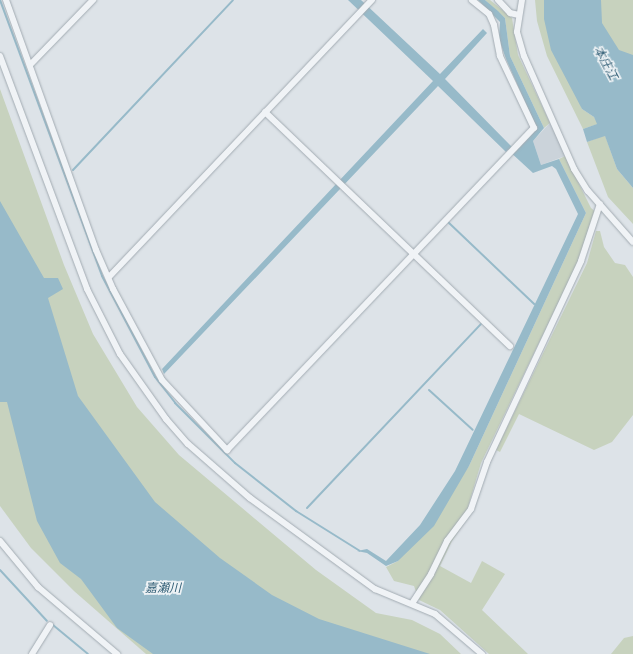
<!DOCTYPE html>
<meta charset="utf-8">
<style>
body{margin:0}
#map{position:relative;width:633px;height:654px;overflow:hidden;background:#dde3e8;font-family:"Exo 2","Noto Sans JP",sans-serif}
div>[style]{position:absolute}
.built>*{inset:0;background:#cbd3da}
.green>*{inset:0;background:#c7d2be}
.water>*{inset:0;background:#97bac9}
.stream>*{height:2px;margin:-1px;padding:0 1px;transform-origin:1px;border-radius:1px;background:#97bac9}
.roads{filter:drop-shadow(0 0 1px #a2abb2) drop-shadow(0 0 1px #a2abb2)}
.minor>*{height:6px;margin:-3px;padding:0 3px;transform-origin:3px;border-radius:3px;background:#f0f3f6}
span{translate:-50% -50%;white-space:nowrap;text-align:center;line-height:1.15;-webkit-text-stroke:3.5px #edf2f5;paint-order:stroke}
.water-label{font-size:12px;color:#2f5c74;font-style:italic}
</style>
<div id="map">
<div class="built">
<i style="clip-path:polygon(550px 123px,565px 156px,541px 165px,533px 141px)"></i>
</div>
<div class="green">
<i style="clip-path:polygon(485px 0,490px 0,512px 18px,518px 55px,550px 123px,544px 128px,510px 56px,505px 18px)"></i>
<i style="clip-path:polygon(535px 0,546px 0,582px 109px,594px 117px,598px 124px,583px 129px,547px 56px,537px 21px)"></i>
<i style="clip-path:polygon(583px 0,633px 0,633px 63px,612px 68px)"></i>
<i style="clip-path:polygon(0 89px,64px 265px,93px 334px,137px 407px,179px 455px,316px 570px,376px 613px,412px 620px,440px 634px,461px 654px,391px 654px,146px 576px,35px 284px,0 222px)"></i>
<i style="clip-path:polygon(605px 135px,617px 169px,633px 188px,633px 224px,608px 197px,587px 142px)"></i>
<i style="clip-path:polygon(565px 156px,591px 208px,596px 212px,578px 262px,481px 463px,468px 507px,471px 513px,452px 541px,440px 566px,471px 583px,482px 561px,505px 574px,482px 610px,528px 654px,489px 654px,440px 610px,419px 600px,414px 586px,394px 581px,386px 567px,398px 561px,469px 466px,586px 213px,559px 159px)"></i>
<i style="clip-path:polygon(596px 231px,600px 231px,604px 247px,615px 263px,625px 265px,633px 277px,633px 415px,612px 442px,594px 450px,519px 414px,500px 452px,496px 450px,587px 263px)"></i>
<i style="clip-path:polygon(13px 397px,180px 654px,146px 654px,74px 591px,31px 548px,0 506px,0 398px)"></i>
<i style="clip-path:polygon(633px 636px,633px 654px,611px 654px,624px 638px)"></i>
</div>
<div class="water">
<i style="clip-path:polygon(348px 0,361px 0,440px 74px,483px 29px,487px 33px,445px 79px,516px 151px,537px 129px,506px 59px,499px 39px,500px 22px,478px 0,485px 0,498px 11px,505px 18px,510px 56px,544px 128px,533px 141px,541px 165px,559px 159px,586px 213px,469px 466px,434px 526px,398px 561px,386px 566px,367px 553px,357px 551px,367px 549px,386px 561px,420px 525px,455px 471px,578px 214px,556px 169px,552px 166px,533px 173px,508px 150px,506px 152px,438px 86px,164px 374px,162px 369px,433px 81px)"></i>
<i style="clip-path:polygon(544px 0,601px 0,602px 23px,619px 50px,633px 55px,633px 188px,617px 169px,605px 136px,587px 142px,583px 129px,597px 124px,594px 117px,582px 109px,551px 50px,544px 19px)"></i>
<i style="clip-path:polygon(0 201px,44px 278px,58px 278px,63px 289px,48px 298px,78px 396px,155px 502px,220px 558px,272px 595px,319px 619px,430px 654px,153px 654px,117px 628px,81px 579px,60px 563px,37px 521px,7px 402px,0 402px)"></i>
</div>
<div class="stream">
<i style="left:0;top:0;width:294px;rotate:69.7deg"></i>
<i style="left:102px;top:276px;width:114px;rotate:62.3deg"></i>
<i style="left:155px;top:377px;width:33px;rotate:52deg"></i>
<i style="left:175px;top:403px;width:85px;rotate:45deg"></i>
<i style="left:235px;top:463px;width:78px;rotate:38.2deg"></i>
<i style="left:296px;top:511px;width:75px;rotate:32deg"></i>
<i style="left:73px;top:170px;width:233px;rotate:-46.7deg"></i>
<i style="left:448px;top:222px;width:119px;rotate:43.6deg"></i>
<i style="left:429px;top:390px;width:59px;rotate:42.3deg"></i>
<i style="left:307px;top:508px;width:253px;rotate:-46.6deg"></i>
<i style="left:0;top:570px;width:69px;rotate:47.3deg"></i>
<i style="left:53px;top:625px;width:45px;rotate:39.6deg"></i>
</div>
<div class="roads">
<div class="minor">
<i style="left:6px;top:0;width:266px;rotate:70.2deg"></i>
<i style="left:96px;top:250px;width:43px;rotate:66.4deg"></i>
<i style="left:113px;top:289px;width:103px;rotate:61.7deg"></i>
<i style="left:162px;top:380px;width:96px;rotate:47.1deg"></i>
<i style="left:227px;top:450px;width:445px;rotate:-46.4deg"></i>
<i style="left:534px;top:128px;width:80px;rotate:-115.3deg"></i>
<i style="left:500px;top:56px;width:32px;rotate:-101deg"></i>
<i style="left:494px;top:25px;width:12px;rotate:-114deg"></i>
<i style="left:489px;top:14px;width:22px;rotate:-141deg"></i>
<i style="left:498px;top:0;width:18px;rotate:47deg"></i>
<i style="left:510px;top:13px;width:9px;rotate:13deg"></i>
<i style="left:522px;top:0;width:32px;rotate:99deg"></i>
<i style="left:517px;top:32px;width:25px;rotate:74deg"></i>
<i style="left:524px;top:56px;width:124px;rotate:66.1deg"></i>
<i style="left:574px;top:169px;width:26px;rotate:58deg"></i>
<i style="left:588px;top:191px;width:68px;rotate:48.6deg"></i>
<i style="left:0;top:56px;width:249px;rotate:69.5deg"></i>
<i style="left:87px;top:289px;width:73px;rotate:63.1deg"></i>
<i style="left:120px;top:354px;width:80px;rotate:54.7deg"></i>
<i style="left:166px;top:419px;width:33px;rotate:49deg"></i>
<i style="left:188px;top:444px;width:82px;rotate:41.1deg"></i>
<i style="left:250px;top:498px;width:155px;rotate:36.1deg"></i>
<i style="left:375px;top:589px;width:65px;rotate:22.6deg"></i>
<i style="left:435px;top:614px;width:62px;rotate:40.4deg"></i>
<i style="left:30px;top:65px;width:91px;rotate:-45.9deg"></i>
<i style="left:265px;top:112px;width:339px;rotate:43.7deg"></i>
<i style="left:109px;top:277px;width:382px;rotate:-46.5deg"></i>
<i style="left:0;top:541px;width:60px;rotate:50.4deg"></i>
<i style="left:38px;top:587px;width:104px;rotate:40.3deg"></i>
<i style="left:413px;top:602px;width:33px;rotate:-57deg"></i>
<i style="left:431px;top:574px;width:37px;rotate:-64deg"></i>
<i style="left:447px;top:541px;width:40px;rotate:-53deg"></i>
<i style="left:471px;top:509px;width:50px;rotate:-71.2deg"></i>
<i style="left:487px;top:462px;width:222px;rotate:-64.9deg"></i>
<i style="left:581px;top:261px;width:60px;rotate:-71.6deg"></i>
<i style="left:32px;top:654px;width:34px;rotate:-58deg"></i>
</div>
</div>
<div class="water-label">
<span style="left:606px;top:63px;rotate:62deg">本庄江</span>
<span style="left:163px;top:588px">嘉瀬川</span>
</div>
</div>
